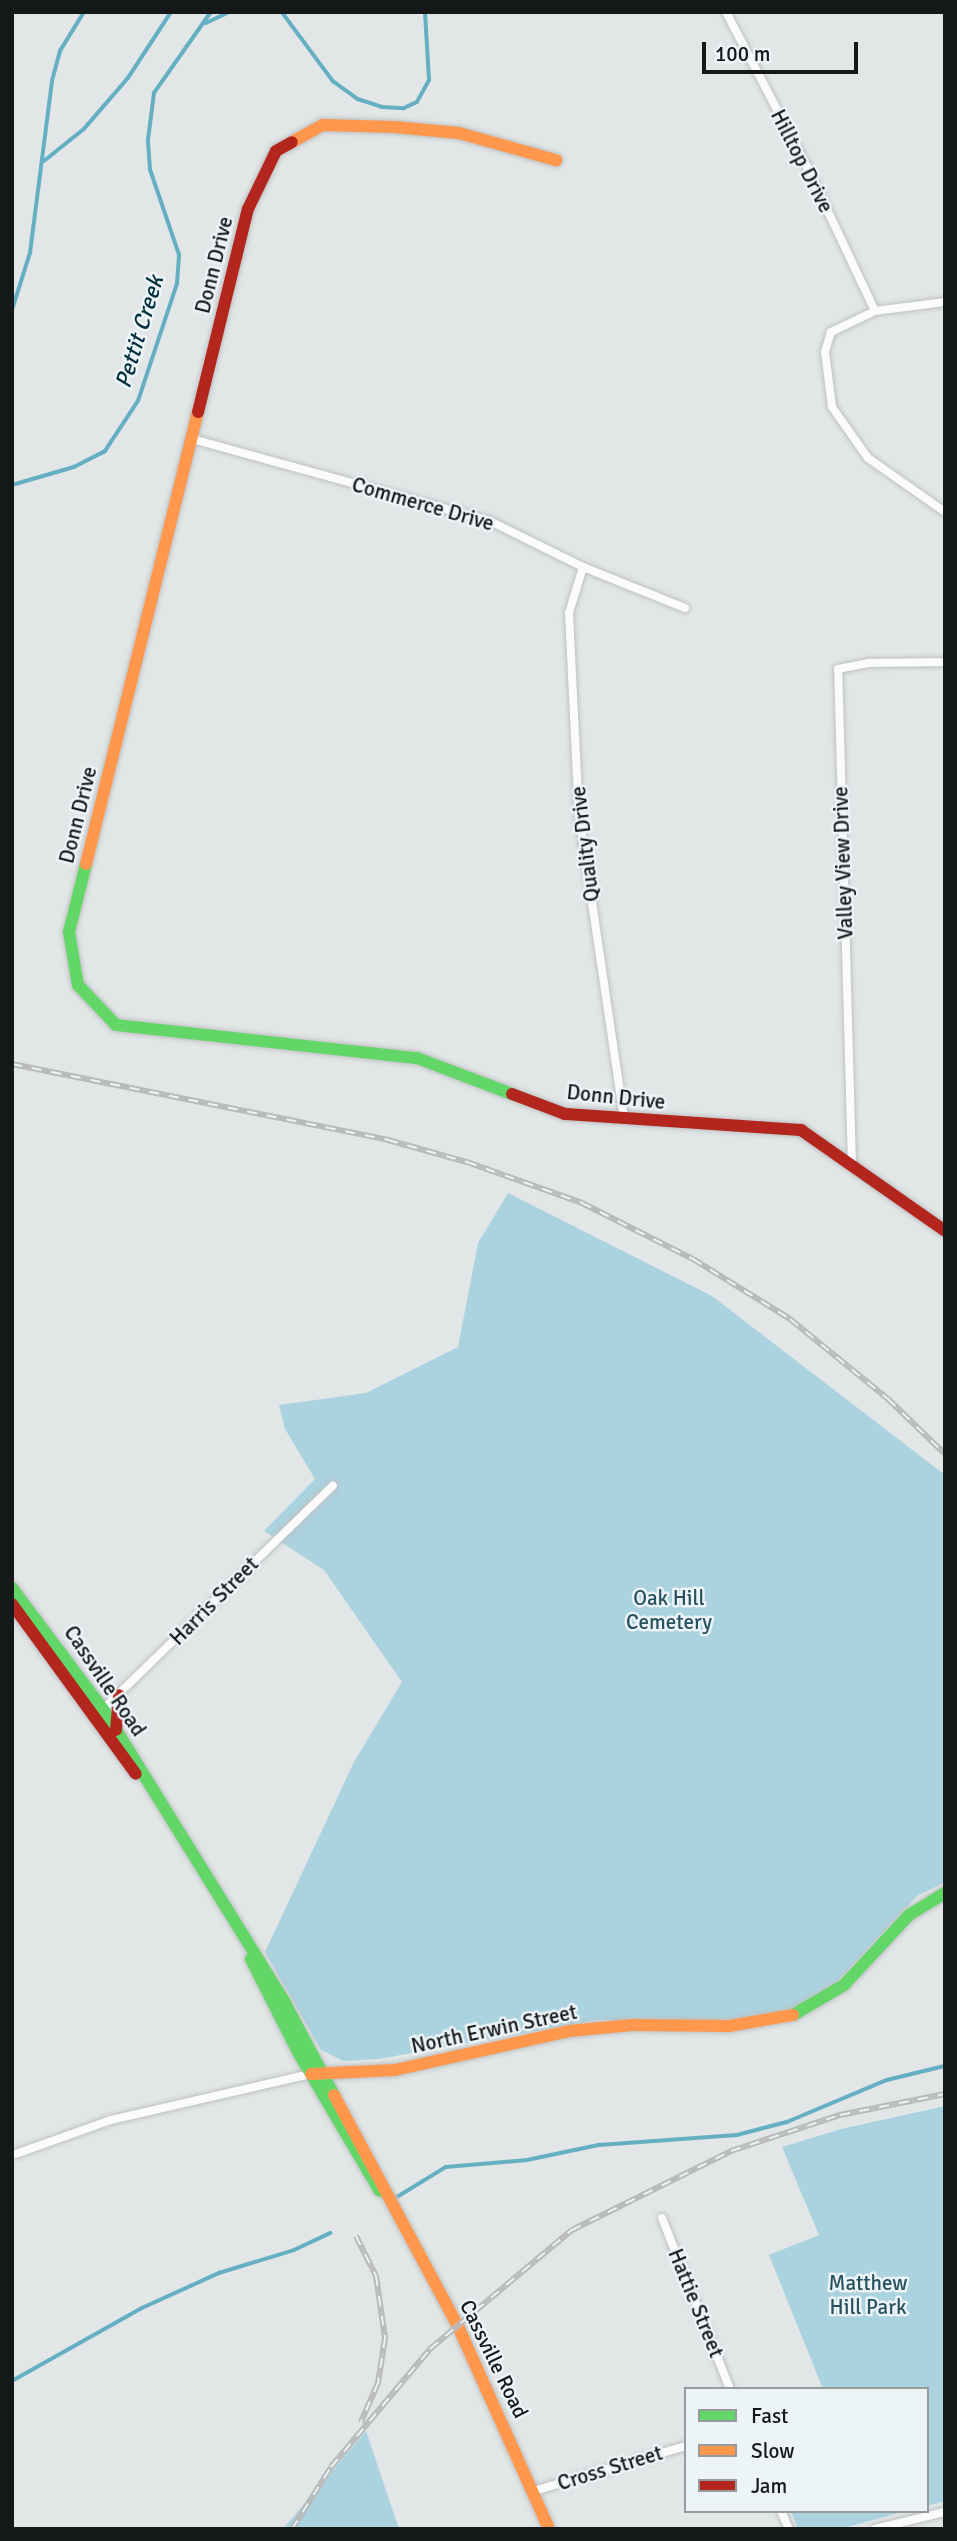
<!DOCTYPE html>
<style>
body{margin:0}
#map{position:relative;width:957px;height:2541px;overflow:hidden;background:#e2e6e7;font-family:Signika,sans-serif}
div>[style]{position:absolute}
.green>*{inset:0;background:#abd2df}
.stream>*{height:3.5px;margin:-1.75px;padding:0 1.75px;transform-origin:1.75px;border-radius:1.75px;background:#65afc3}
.roads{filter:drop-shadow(0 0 2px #bec1c2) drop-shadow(0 0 2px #bec1c2)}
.street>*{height:8px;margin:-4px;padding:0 4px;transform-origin:4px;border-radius:4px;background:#fbfbfb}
.fast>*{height:12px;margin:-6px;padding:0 6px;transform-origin:6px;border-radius:6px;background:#63d668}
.slow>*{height:12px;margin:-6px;padding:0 6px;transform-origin:6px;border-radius:6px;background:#ff974d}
.jam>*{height:12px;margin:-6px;padding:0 6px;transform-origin:6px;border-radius:6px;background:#b3261e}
.rail>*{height:6px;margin-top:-3px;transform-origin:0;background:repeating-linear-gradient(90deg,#ecf4f7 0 10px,#b9baba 0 20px);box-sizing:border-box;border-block:2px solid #b9baba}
span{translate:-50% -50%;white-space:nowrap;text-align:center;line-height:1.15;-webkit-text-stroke:5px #ecf4f7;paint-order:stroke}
.street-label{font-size:21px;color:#151819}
.park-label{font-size:21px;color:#26515e}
.water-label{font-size:23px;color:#00303d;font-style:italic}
.frame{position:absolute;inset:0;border:14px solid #151819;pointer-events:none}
.legend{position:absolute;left:684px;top:2387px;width:245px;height:126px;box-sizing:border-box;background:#ecf4f7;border:2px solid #969c9e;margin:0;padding:9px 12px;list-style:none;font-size:21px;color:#151819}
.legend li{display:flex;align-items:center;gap:14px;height:35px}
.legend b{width:35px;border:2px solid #969c9e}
.scale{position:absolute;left:702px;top:42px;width:156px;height:32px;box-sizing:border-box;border:4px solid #151819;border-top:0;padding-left:9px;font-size:21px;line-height:24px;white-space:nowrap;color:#151819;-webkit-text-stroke:5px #ecf4f7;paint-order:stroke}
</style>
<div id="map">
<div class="green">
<i style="clip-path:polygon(508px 1193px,712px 1296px,945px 1475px,945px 1882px,917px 1896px,831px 1988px,786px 2011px,742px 2020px,597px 2020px,379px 2059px,343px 2061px,321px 2050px,265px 1952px,354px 1762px,402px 1682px,324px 1570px,264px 1531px,315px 1479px,285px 1429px,279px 1405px,366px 1393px,458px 1347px,478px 1243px)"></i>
<i style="clip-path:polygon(945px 2106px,945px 2501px,927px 2506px,927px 2389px,823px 2389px,769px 2255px,819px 2235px,782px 2147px,841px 2129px)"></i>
<i style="clip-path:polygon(366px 2431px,399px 2529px,283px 2529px)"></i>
<i style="clip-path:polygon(791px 2511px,906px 2511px,840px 2529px,798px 2529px)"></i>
</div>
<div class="stream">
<i style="left:282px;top:12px;width:86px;rotate:53.5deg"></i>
<i style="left:333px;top:81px;width:31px;rotate:36deg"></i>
<i style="left:358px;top:99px;width:25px;rotate:18deg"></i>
<i style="left:382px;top:107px;width:22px;rotate:3deg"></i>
<i style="left:404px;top:108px;width:14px;rotate:-25deg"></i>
<i style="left:417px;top:102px;width:25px;rotate:-61deg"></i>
<i style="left:429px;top:80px;width:68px;rotate:-93.4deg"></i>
<i style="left:206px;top:23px;width:26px;rotate:-25deg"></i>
<i style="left:44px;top:161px;width:51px;rotate:-38.7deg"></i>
<i style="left:84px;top:129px;width:67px;rotate:-49.2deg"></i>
<i style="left:128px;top:78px;width:79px;rotate:-56.9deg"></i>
<i style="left:12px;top:310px;width:60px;rotate:-72.5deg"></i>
<i style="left:30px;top:253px;width:173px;rotate:-82.7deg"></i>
<i style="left:52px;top:81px;width:31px;rotate:-75deg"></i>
<i style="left:60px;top:51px;width:46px;rotate:-58.4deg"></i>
<i style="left:12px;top:485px;width:65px;rotate:-16.2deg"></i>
<i style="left:74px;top:467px;width:35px;rotate:-27deg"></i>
<i style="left:105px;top:451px;width:60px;rotate:-56.6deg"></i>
<i style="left:138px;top:401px;width:123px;rotate:-71.6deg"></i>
<i style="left:177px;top:284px;width:29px;rotate:-86deg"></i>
<i style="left:179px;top:255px;width:90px;rotate:-108.8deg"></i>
<i style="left:150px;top:170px;width:30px;rotate:-94deg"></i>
<i style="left:148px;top:140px;width:47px;rotate:-82.7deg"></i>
<i style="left:154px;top:93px;width:99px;rotate:-54.9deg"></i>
<i style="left:397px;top:2197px;width:57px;rotate:-31.5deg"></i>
<i style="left:446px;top:2167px;width:81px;rotate:-4.9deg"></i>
<i style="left:527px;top:2160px;width:74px;rotate:-11.8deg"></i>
<i style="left:599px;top:2145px;width:138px;rotate:-4.1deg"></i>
<i style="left:737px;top:2135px;width:52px;rotate:-14.6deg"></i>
<i style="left:787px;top:2122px;width:108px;rotate:-22.8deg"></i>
<i style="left:887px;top:2080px;width:60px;rotate:-13.6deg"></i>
<i style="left:12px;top:2381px;width:149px;rotate:-29.3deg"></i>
<i style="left:142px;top:2308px;width:85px;rotate:-24.4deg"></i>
<i style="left:219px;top:2273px;width:78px;rotate:-17deg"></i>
<i style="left:294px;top:2250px;width:40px;rotate:-25deg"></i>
</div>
<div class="roads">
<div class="street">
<i style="left:726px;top:12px;width:175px;rotate:62.4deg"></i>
<i style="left:807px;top:167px;width:159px;rotate:64.7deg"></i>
<i style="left:945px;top:302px;width:71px;rotate:172.7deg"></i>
<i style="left:875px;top:311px;width:49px;rotate:154.5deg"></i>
<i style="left:831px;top:332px;width:21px;rotate:107deg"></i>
<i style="left:825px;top:352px;width:55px;rotate:82.7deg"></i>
<i style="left:832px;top:407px;width:62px;rotate:54.8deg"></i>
<i style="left:868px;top:458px;width:94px;rotate:35deg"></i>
<i style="left:192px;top:439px;width:309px;rotate:15.4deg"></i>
<i style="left:490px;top:521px;width:104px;rotate:26.3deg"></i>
<i style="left:583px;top:567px;width:110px;rotate:21.9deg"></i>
<i style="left:583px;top:567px;width:48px;rotate:106.9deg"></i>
<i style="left:569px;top:613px;width:201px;rotate:87.2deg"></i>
<i style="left:579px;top:814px;width:309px;rotate:81.6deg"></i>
<i style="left:852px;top:1165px;width:496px;rotate:-91.6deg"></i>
<i style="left:838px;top:669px;width:32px;rotate:-11deg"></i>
<i style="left:869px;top:663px;width:76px;rotate:-0.8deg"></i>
<i style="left:102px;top:1710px;width:322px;rotate:-44.2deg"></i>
<i style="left:16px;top:2154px;width:101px;rotate:-19.7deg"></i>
<i style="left:111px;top:2120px;width:205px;rotate:-13deg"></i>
<i style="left:662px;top:2218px;width:184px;rotate:68.3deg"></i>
<i style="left:534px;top:2491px;width:159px;rotate:-16.5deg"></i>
<i style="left:781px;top:2511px;width:20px;rotate:66deg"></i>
<i style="left:875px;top:2529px;width:72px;rotate:-13.7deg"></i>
</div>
<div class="fast">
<i style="left:86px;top:864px;width:70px;rotate:104deg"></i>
<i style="left:69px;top:932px;width:54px;rotate:80.4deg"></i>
<i style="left:78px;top:985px;width:55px;rotate:46.5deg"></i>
<i style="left:116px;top:1025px;width:303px;rotate:6.3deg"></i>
<i style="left:417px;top:1058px;width:102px;rotate:20.8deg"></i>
<i style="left:12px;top:1588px;width:151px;rotate:53.1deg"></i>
<i style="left:103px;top:1709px;width:346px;rotate:58.2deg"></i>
<i style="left:285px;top:2003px;width:104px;rotate:62deg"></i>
<i style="left:251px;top:1959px;width:104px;rotate:63.2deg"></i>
<i style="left:298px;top:2052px;width:161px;rotate:59.5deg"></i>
<i style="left:793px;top:2015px;width:59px;rotate:-30.5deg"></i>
<i style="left:844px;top:1985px;width:96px;rotate:-47.1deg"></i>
<i style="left:909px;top:1915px;width:42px;rotate:-31.4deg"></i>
</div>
<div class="slow">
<i style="left:292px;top:142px;width:35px;rotate:-29deg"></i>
<i style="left:323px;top:125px;width:71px;rotate:1.6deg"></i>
<i style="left:394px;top:127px;width:65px;rotate:5.3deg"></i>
<i style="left:459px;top:133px;width:101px;rotate:15.6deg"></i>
<i style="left:86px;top:864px;width:466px;rotate:-76.1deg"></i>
<i style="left:311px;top:2074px;width:84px;rotate:-2.7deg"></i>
<i style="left:395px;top:2070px;width:178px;rotate:-12.6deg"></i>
<i style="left:569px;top:2031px;width:63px;rotate:-5.4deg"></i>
<i style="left:632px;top:2025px;width:97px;rotate:0.6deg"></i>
<i style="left:729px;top:2026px;width:65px;rotate:-9.8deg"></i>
<i style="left:334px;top:2095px;width:260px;rotate:61.8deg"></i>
<i style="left:457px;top:2324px;width:225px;rotate:65.8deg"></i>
</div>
<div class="jam">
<i style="left:198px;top:412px;width:209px;rotate:-76.2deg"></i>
<i style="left:248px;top:209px;width:64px;rotate:-64.2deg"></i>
<i style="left:276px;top:151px;width:18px;rotate:-29deg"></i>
<i style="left:512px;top:1094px;width:57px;rotate:20.7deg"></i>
<i style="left:565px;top:1114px;width:237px;rotate:3.9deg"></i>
<i style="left:801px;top:1130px;width:176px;rotate:35deg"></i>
<i style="left:12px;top:1604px;width:210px;rotate:53.9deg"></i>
<i style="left:116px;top:1730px;width:35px;rotate:-85deg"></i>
</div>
</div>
<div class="rail">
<i style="left:12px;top:1064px;width:384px;rotate:11.4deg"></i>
<i style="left:388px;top:1140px;width:82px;rotate:15.6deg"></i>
<i style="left:467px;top:1162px;width:122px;rotate:19.6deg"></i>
<i style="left:582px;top:1203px;width:124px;rotate:26.8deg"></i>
<i style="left:693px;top:1259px;width:114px;rotate:31.7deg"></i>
<i style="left:790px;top:1319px;width:127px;rotate:39.2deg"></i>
<i style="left:888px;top:1399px;width:79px;rotate:44deg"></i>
<i style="left:356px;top:2236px;width:45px;rotate:63.4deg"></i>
<i style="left:376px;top:2276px;width:63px;rotate:81.7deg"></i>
<i style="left:385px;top:2338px;width:46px;rotate:98.8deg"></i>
<i style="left:378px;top:2383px;width:43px;rotate:113.6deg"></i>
<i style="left:292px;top:2529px;width:73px;rotate:-57.8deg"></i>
<i style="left:331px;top:2467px;width:154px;rotate:-50deg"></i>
<i style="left:430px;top:2349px;width:185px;rotate:-40deg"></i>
<i style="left:572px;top:2230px;width:178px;rotate:-26.4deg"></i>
<i style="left:731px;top:2151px;width:115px;rotate:-18.3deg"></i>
<i style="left:840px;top:2115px;width:107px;rotate:-11.3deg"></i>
</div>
<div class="street-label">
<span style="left:802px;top:161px;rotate:63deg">Hilltop Drive</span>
<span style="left:214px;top:265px;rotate:-76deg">Donn Drive</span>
<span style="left:423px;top:504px;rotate:16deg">Commerce Drive</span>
<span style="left:78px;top:815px;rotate:-76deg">Donn Drive</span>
<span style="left:585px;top:844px;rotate:-97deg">Quality Drive</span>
<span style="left:843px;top:863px;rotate:-92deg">Valley View Drive</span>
<span style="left:616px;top:1097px;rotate:6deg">Donn Drive</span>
<span style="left:214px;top:1601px;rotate:-45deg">Harris Street</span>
<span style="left:105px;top:1681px;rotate:56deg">Cassville Road</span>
<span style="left:494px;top:2029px;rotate:-12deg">North Erwin Street</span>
<span style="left:696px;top:2303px;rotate:68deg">Hattie Street</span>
<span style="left:494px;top:2359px;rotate:64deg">Cassville Road</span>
<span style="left:610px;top:2468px;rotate:-17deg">Cross Street</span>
</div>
<div class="park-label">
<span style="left:669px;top:1610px">Oak Hill<br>Cemetery</span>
<span style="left:868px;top:2295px">Matthew<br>Hill Park</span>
</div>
<div class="water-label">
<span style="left:140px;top:332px;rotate:-73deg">Pettit Creek</span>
</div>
<div class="frame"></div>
<ul class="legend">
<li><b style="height:9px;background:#63d668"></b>Fast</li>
<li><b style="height:9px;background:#ff974d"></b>Slow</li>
<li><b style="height:9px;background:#b3261e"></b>Jam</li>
</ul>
<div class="scale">100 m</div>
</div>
